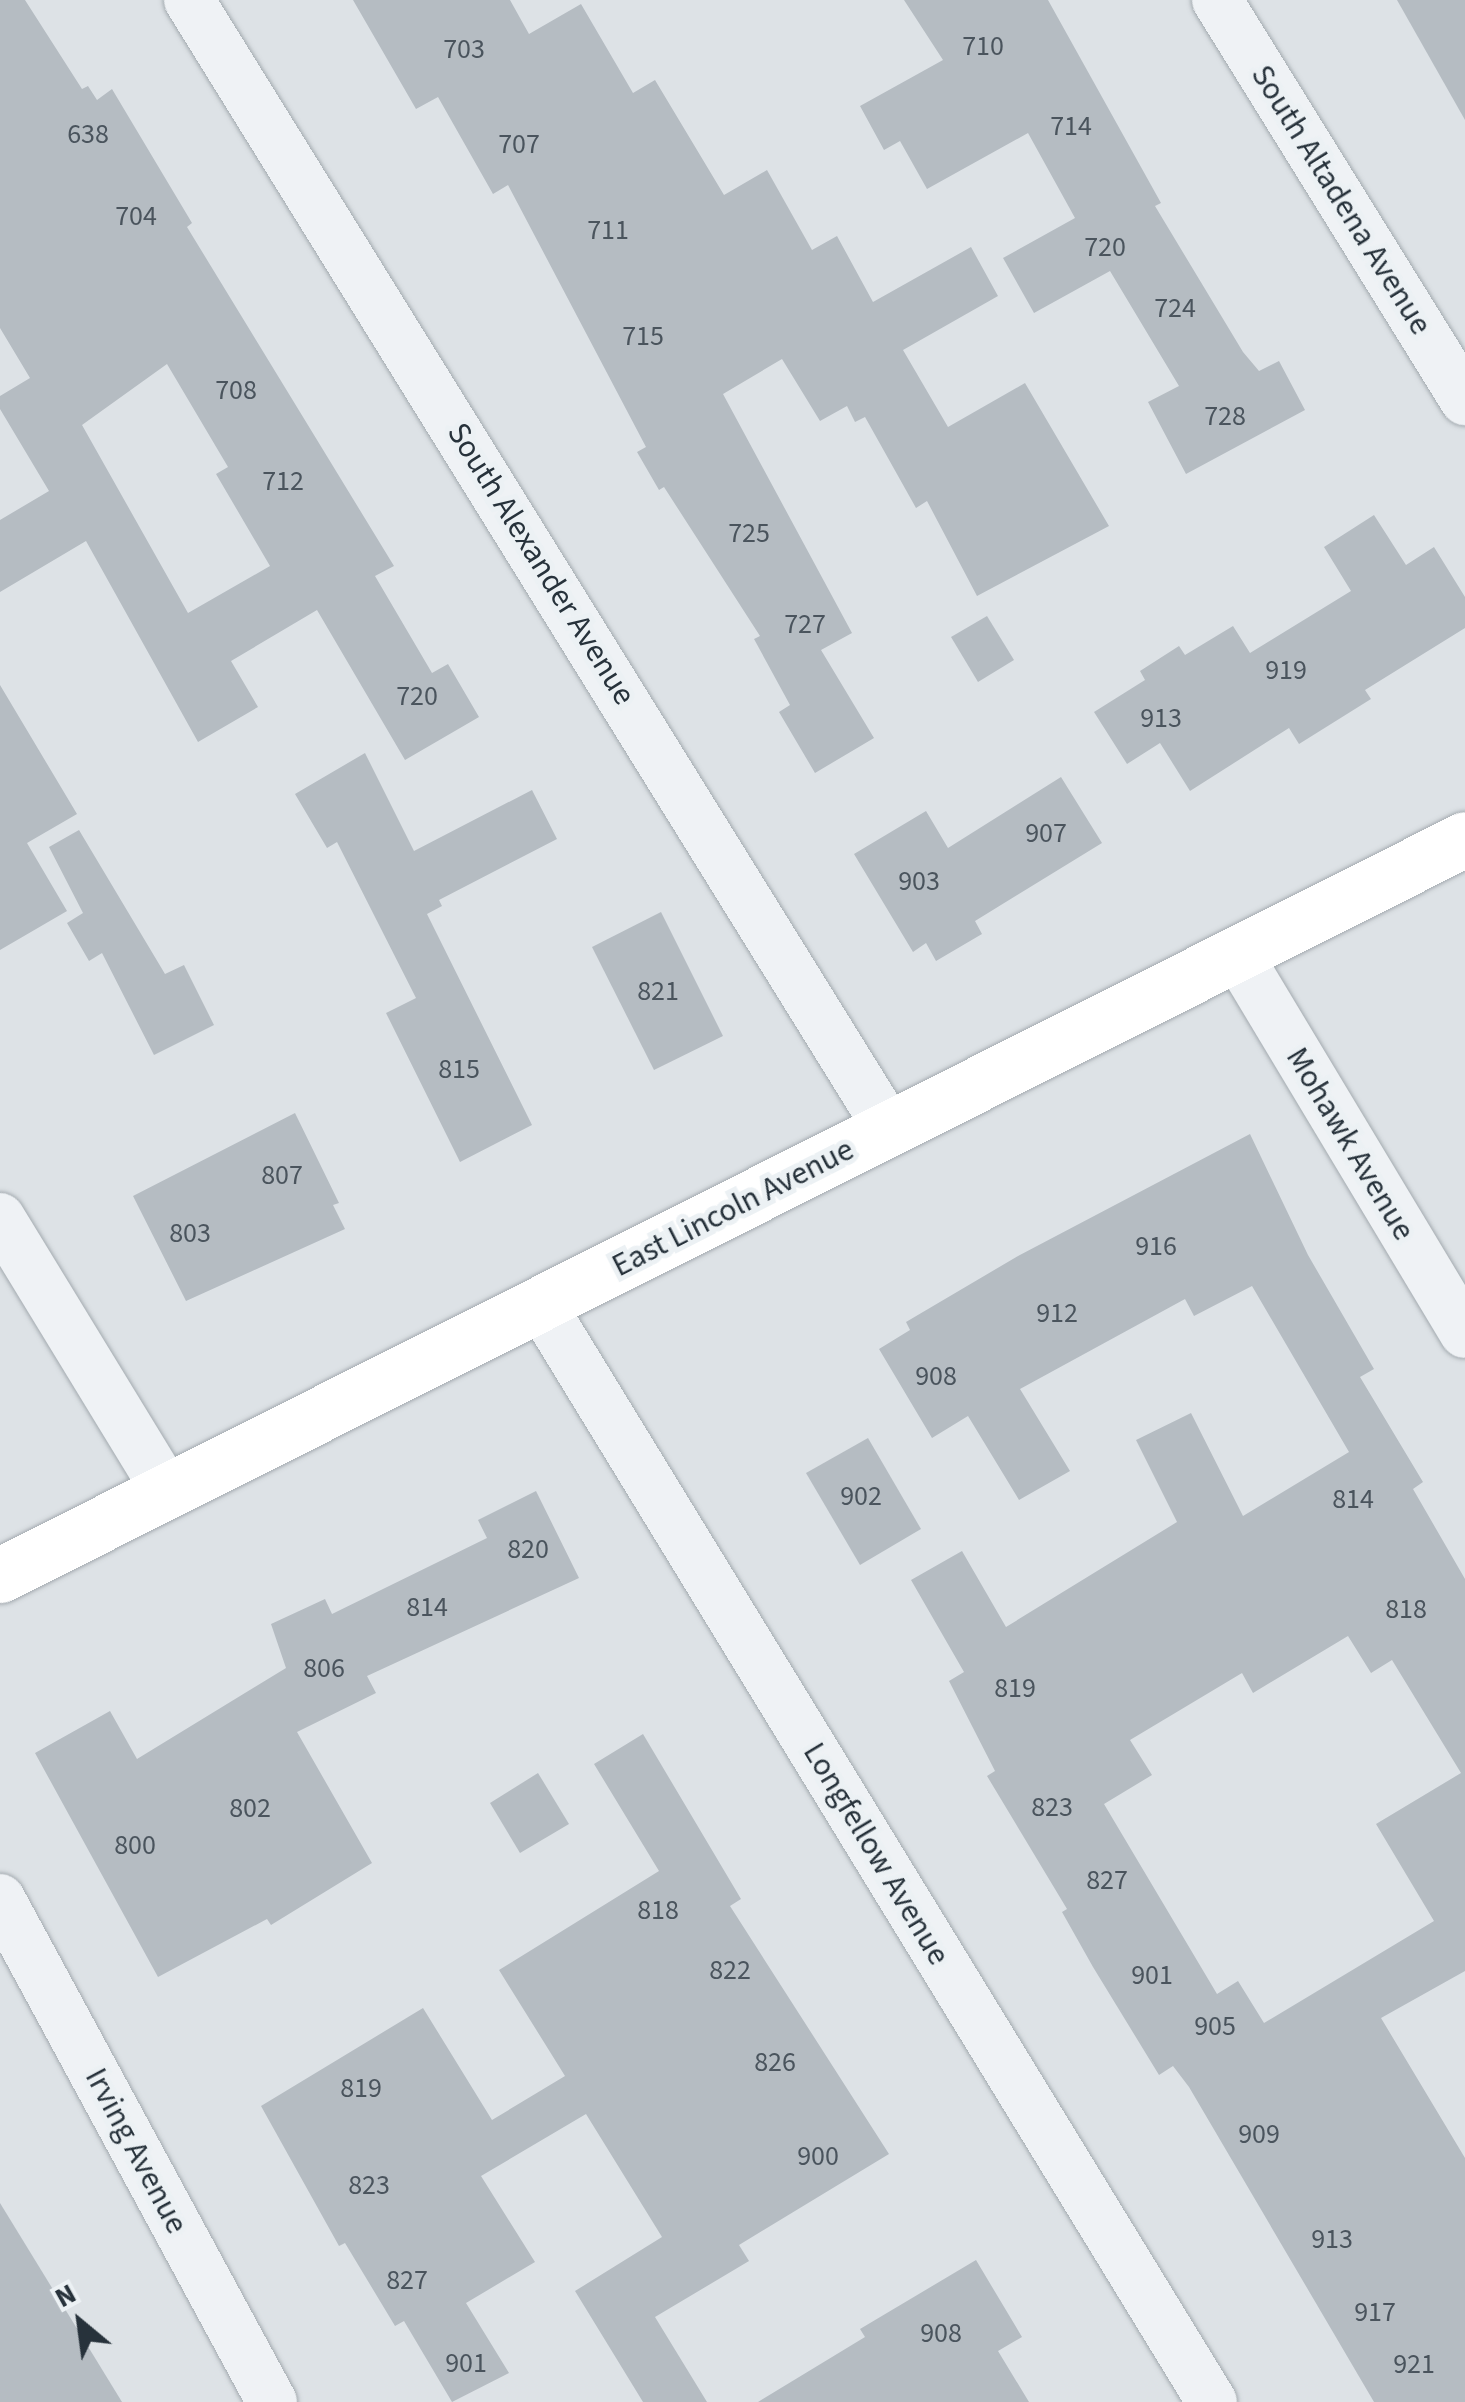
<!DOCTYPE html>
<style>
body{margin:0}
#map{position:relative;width:1465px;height:2402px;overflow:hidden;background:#dde2e6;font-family:"Source Sans 3",sans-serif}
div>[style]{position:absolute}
.building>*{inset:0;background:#b5bcc2}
.roads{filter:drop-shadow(0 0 2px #a3aaaf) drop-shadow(0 0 2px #a3aaaf)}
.street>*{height:50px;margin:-25px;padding:0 25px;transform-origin:25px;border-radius:25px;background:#eff2f5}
.secondary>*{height:55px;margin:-27.5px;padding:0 27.5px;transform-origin:27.5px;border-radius:27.5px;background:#fff}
span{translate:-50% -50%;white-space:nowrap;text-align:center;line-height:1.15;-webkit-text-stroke:10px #ecf1f4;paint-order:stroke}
.number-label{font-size:28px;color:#4a545d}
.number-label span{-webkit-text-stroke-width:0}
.street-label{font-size:32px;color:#27323b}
.north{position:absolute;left:30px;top:2272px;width:100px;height:100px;-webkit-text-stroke:8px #ecf1f4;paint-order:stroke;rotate:331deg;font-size:28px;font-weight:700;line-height:40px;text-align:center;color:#27323b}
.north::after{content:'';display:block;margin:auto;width:35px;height:45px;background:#27323b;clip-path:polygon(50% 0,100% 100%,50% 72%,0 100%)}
</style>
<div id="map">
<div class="building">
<i style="clip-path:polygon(evenodd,0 0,25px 0,82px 89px,88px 86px,97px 100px,112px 89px,192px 223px,187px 227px,394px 566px,375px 576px,432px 673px,448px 664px,479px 717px,405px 760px,317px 610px,231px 661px,258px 707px,198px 742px,86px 541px,0 592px,0 520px,49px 491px,0 409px,0 396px,30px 378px,0 328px,0 0,167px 364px,228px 467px,216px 474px,270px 566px,188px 613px,82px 425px,167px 364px)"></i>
<i style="clip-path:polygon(353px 0,510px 0,529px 34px,581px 4px,633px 93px,655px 80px,724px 195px,767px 170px,812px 250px,837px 236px,873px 302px,971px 247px,998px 296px,903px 350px,948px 427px,1025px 383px,1109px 526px,977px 596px,927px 501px,916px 508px,865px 417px,855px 422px,847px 406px,820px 421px,782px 359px,723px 394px,852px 633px,821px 650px,874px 738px,815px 773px,779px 712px,790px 705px,754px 639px,760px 636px,664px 487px,659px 490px,637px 452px,646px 447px,508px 185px,493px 194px,438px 97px,416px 109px)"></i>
<i style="clip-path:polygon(904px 0,1048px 0,1161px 203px,1155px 206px,1243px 352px,1259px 371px,1279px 361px,1305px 410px,1186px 474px,1148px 402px,1179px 386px,1110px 271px,1034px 313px,1003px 258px,1075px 218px,1028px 133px,927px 189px,900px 141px,884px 150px,860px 106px,943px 60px)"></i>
<i style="clip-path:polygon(1397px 0,1465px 0,1465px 120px)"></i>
<i style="clip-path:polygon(1374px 515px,1406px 565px,1434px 547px,1465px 597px,1465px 628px,1365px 690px,1371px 699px,1299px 744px,1289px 728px,1190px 791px,1160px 743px,1127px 764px,1094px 712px,1145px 680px,1140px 671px,1179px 646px,1185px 655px,1233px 626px,1250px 653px,1351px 591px,1324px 547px)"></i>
<i style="clip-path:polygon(987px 616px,1014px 660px,978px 682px,951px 637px)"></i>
<i style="clip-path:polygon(0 685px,77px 814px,27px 843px,67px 911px,0 950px)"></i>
<i style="clip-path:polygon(365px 753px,414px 851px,532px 790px,557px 839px,439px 900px,442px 906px,427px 914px,532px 1125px,460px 1162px,386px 1013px,416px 998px,337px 842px,327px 848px,295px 794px)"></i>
<i style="clip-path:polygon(1061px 777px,1102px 843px,975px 921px,982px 934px,936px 961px,926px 943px,913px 952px,854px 854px,926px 811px,948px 848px)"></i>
<i style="clip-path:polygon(79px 830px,165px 974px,184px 965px,214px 1025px,154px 1055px,102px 953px,89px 961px,67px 923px,83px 913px,49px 847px)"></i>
<i style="clip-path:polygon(661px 912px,723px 1036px,654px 1070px,592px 947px)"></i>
<i style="clip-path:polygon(295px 1113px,339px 1203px,333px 1205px,345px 1229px,186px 1301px,133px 1196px)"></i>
<i style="clip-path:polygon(evenodd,1250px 1134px,1308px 1255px,1374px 1369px,1360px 1377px,1423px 1482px,1413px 1489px,1465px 1579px,1465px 1971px,1381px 2018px,1465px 2158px,1465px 2402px,1374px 2402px,1189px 2087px,1173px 2066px,1159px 2075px,1093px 1967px,1062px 1912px,1067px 1909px,987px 1776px,995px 1771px,949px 1681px,964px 1672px,911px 1580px,962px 1551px,1006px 1627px,1177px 1522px,1136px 1440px,1191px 1413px,1243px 1516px,1349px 1452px,1252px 1286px,1194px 1316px,1185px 1299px,1020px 1389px,1070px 1471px,1019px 1500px,968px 1416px,932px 1438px,879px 1349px,910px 1330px,906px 1322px,1018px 1256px,1250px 1134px,1348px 1636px,1371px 1673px,1392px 1660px,1461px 1773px,1376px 1824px,1434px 1921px,1264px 2023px,1238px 1981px,1217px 1994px,1104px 1804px,1152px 1775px,1130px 1740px,1242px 1673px,1253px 1693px,1348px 1636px)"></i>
<i style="clip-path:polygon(868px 1438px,921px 1529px,860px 1565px,806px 1473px)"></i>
<i style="clip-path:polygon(536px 1491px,579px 1578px,367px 1676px,376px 1693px,297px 1732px,372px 1863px,271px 1925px,267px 1919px,158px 1977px,35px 1753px,110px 1711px,137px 1759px,286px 1668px,271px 1624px,325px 1599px,332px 1614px,487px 1538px,478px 1520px)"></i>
<i style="clip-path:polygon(643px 1734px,741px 1899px,730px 1906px,889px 2154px,739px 2245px,749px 2261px,655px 2317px,707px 2402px,643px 2402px,575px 2291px,662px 2237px,586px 2114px,481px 2176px,535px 2262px,466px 2303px,509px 2373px,452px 2402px,404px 2321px,395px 2326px,345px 2243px,339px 2246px,261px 2106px,423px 2008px,492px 2120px,565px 2076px,499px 1970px,659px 1871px,594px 1764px)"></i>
<i style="clip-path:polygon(538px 1773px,569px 1824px,520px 1853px,490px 1803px)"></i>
<i style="clip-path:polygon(0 2203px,122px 2402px,0 2402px)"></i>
<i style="clip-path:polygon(976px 2260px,1022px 2337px,998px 2351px,1029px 2402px,758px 2402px,865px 2337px,860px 2329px)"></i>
</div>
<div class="roads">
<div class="street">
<i style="left:189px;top:0;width:1328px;rotate:58.2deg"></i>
<i style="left:1217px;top:0;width:471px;rotate:58.2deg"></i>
<i style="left:1237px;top:954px;width:442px;rotate:59deg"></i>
<i style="left:0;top:1218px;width:321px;rotate:58.6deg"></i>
<i style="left:541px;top:1305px;width:1286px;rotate:58.55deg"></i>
<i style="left:0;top:1899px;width:572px;rotate:61.6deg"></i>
</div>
<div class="secondary">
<i style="left:0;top:1575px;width:1639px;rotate:-26.67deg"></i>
</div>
</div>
<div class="number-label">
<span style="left:983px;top:46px">710</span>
<span style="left:464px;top:49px">703</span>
<span style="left:1071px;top:126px">714</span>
<span style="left:88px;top:134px">638</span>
<span style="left:519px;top:144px">707</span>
<span style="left:136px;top:216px">704</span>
<span style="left:608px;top:230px">711</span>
<span style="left:1105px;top:247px">720</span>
<span style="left:1175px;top:308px">724</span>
<span style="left:643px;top:336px">715</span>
<span style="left:236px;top:390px">708</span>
<span style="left:1225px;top:416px">728</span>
<span style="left:283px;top:481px">712</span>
<span style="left:749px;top:533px">725</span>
<span style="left:805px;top:624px">727</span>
<span style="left:1286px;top:670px">919</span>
<span style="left:417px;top:696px">720</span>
<span style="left:1161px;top:718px">913</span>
<span style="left:1046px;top:833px">907</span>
<span style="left:919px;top:881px">903</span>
<span style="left:658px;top:991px">821</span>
<span style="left:459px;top:1069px">815</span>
<span style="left:282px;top:1175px">807</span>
<span style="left:190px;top:1233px">803</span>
<span style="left:1156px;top:1246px">916</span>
<span style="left:1057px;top:1313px">912</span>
<span style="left:936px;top:1376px">908</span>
<span style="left:861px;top:1496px">902</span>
<span style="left:1353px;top:1499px">814</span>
<span style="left:528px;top:1549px">820</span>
<span style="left:427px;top:1607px">814</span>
<span style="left:1406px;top:1609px">818</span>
<span style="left:324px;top:1668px">806</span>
<span style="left:1015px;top:1688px">819</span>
<span style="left:1052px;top:1807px">823</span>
<span style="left:250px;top:1808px">802</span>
<span style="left:135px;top:1845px">800</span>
<span style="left:1107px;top:1880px">827</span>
<span style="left:658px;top:1910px">818</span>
<span style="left:730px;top:1970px">822</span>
<span style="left:1152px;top:1975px">901</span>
<span style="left:1215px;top:2026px">905</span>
<span style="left:775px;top:2062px">826</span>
<span style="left:361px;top:2088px">819</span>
<span style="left:1259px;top:2134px">909</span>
<span style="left:818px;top:2156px">900</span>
<span style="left:369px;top:2185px">823</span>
<span style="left:1332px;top:2239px">913</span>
<span style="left:407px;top:2280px">827</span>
<span style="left:1375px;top:2312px">917</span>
<span style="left:941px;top:2333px">908</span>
<span style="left:466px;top:2363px">901</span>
<span style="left:1414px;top:2364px">921</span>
</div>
<div class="street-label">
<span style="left:1341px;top:200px;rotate:58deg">South Altadena Avenue</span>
<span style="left:541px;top:564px;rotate:58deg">South Alexander Avenue</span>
<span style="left:1350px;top:1144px;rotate:59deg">Mohawk Avenue</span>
<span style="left:733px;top:1208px;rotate:-27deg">East Lincoln Avenue</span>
<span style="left:876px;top:1854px;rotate:59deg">Longfellow Avenue</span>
<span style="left:136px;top:2151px;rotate:62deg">Irving Avenue</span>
</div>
<div class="north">N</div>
</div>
